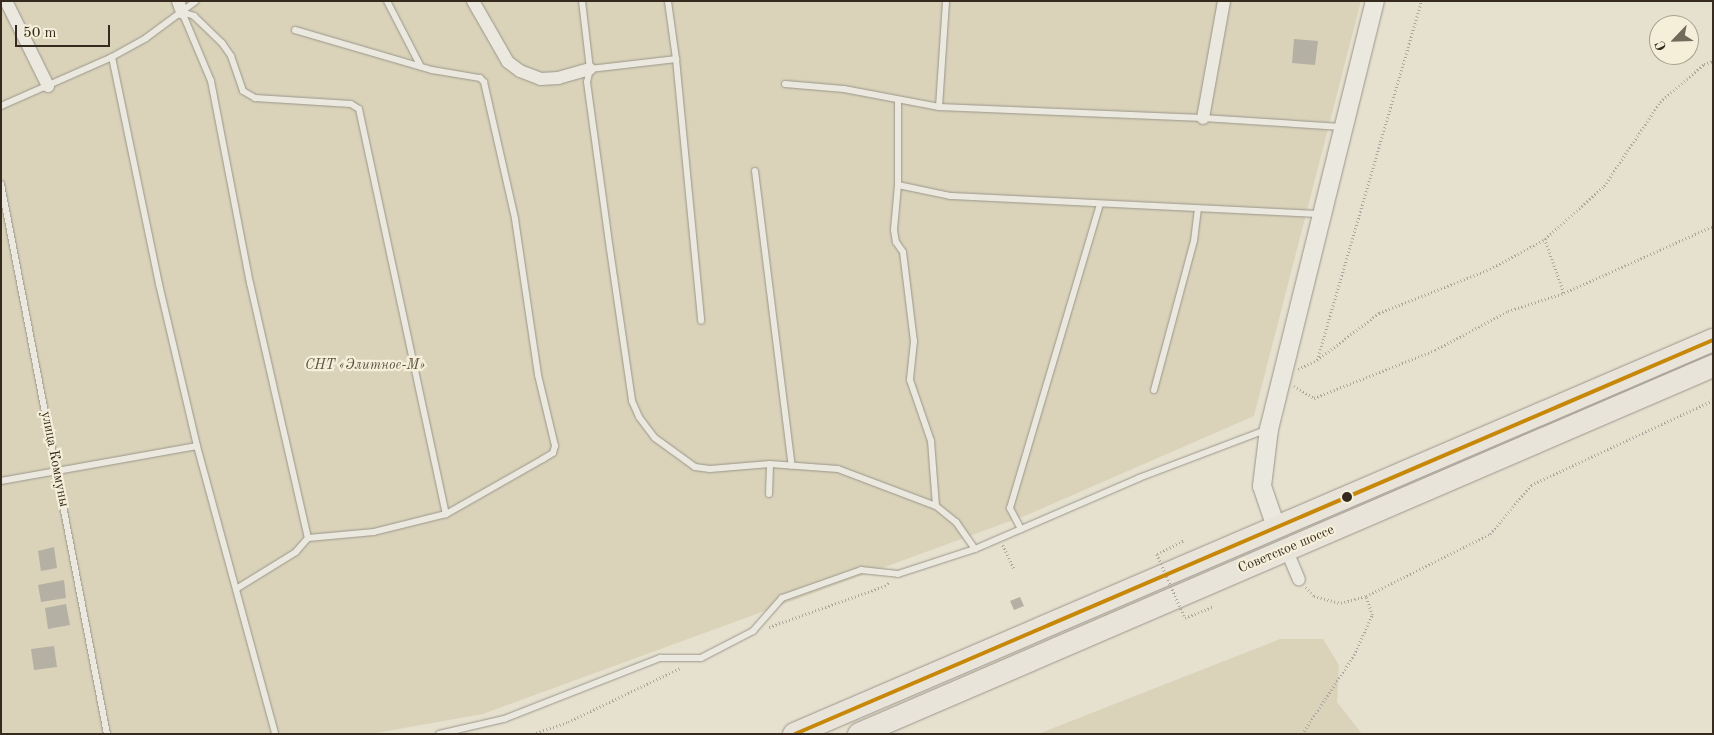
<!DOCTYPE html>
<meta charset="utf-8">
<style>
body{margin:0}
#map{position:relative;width:1714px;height:735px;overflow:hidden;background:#e6e1cf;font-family:"Old Standard TT",serif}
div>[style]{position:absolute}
.green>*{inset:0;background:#dad3ba}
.building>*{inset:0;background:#b4b0a4}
.path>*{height:2.5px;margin-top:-1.25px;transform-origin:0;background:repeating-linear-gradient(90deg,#aaa79f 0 1px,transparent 0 3.5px)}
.roads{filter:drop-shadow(0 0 1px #9a958a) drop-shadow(0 0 1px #9a958a)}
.lane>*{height:6px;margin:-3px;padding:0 3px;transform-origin:3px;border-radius:3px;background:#ebe9df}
.street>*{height:12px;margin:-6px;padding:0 6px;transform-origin:6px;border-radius:6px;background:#ebe9df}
.secondary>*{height:18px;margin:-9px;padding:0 9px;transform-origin:9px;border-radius:9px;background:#ebe9df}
.highway>*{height:22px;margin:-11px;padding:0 11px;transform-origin:11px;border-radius:11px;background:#e8e4da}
.path-bridge>*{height:2.5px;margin-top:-1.25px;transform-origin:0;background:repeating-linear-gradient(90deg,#aaa79f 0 1px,transparent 0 3.5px)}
.bus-1>*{height:4px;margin:-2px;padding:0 2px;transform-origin:2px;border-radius:2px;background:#c78708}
.dots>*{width:14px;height:14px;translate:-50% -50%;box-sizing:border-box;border:2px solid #f5efd9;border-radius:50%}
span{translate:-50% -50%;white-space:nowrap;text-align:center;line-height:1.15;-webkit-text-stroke:4.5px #f5efd9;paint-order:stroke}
.park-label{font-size:14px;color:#5c5141;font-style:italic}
.street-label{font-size:14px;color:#362a1e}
.frame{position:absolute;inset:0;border:2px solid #362a1e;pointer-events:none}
.north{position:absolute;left:1649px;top:15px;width:50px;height:50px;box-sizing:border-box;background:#f5efd9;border:1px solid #a9a08e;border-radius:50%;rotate:246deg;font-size:14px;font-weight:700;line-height:20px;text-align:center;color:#362a1e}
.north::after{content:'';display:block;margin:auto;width:18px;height:22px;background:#746a5c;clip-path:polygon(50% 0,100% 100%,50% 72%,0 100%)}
.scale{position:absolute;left:15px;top:25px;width:95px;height:22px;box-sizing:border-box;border:2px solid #362a1e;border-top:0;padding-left:6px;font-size:15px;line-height:18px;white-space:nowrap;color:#362a1e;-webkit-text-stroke:4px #f5efd9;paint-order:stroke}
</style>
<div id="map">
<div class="green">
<i style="clip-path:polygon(1px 1px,1361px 1px,1254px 416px,1027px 515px,483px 714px,370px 734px,1px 734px)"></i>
<i style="clip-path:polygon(1280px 639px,1323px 639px,1339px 665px,1337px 702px,1362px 734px,1038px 734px)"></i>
</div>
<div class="building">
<i style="clip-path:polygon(1294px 39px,1318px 41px,1315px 65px,1292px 63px)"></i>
<i style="clip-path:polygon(54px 547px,57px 568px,41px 571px,38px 551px)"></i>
<i style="clip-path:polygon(64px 580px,66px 598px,41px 602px,38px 585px)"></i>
<i style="clip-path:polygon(1020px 597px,1024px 606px,1014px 610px,1010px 601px)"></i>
<i style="clip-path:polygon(66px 604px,70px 625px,48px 629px,45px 608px)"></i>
<i style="clip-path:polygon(54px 646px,57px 667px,34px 670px,31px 649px)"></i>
</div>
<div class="path">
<i style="left:1545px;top:239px;width:57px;rotate:70.6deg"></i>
<i style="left:1317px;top:360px;width:374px;rotate:-73.8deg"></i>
<i style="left:1298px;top:369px;width:21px;rotate:-25deg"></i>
<i style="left:1317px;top:360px;width:78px;rotate:-37.2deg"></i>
<i style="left:1379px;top:313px;width:119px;rotate:-21.6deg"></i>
<i style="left:1490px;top:269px;width:63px;rotate:-28.6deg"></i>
<i style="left:1545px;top:239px;width:79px;rotate:-41.9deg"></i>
<i style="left:1604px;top:186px;width:101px;rotate:-56.3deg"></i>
<i style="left:1660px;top:102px;width:58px;rotate:-40.8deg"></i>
<i style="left:1704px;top:64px;width:9px;rotate:-18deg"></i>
<i style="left:1294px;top:386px;width:23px;rotate:31deg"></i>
<i style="left:1314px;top:398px;width:130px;rotate:-21.6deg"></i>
<i style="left:1435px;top:350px;width:83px;rotate:-28.1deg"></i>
<i style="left:1508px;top:311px;width:59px;rotate:-17.8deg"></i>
<i style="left:1564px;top:293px;width:163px;rotate:-24.2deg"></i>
<i style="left:1003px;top:545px;width:26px;rotate:65deg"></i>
<i style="left:1157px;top:554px;width:31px;rotate:-27deg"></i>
<i style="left:1306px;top:587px;width:12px;rotate:48deg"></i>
<i style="left:1314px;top:596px;width:28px;rotate:15deg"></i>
<i style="left:1341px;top:603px;width:26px;rotate:-16deg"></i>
<i style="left:1366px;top:596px;width:139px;rotate:-26.6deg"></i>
<i style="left:1490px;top:534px;width:64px;rotate:-50.1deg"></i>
<i style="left:1531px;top:485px;width:201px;rotate:-25deg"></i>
<i style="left:1185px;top:618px;width:31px;rotate:-22deg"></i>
<i style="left:769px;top:627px;width:123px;rotate:-19.5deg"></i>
<i style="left:885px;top:586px;width:6px;rotate:-39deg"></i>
<i style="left:533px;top:734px;width:37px;rotate:-19deg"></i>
<i style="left:568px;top:722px;width:124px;rotate:-25.7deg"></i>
<i style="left:1302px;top:734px;width:95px;rotate:-56.6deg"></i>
<i style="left:1354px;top:655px;width:44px;rotate:-65.8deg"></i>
<i style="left:1372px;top:615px;width:20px;rotate:-108deg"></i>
</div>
<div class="roads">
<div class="lane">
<i style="left:387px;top:1px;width:72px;rotate:62.7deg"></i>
<i style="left:582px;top:1px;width:68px;rotate:83.3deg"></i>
<i style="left:590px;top:69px;width:13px;rotate:103deg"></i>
<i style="left:587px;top:82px;width:155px;rotate:82.2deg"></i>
<i style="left:608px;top:236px;width:167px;rotate:81.7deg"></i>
<i style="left:632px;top:401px;width:17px;rotate:66deg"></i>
<i style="left:639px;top:417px;width:26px;rotate:53deg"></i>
<i style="left:655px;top:438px;width:49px;rotate:35.9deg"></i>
<i style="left:695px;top:467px;width:15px;rotate:8deg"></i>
<i style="left:710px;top:469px;width:60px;rotate:-4.8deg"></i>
<i style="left:770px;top:464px;width:68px;rotate:4.2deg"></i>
<i style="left:838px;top:469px;width:105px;rotate:20.7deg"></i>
<i style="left:182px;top:12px;width:13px;rotate:18deg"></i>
<i style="left:194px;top:16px;width:39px;rotate:44deg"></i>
<i style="left:222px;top:43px;width:16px;rotate:55deg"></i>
<i style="left:231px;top:56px;width:37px;rotate:71deg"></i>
<i style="left:243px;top:91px;width:14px;rotate:30deg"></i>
<i style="left:255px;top:98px;width:96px;rotate:3.6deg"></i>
<i style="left:351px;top:104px;width:9px;rotate:32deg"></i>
<i style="left:359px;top:109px;width:414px;rotate:77.9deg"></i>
<i style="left:182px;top:12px;width:75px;rotate:67.2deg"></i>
<i style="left:211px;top:81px;width:206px;rotate:79.1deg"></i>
<i style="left:250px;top:283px;width:262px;rotate:77.2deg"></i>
<i style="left:308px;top:538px;width:18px;rotate:131deg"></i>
<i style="left:296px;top:552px;width:70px;rotate:148.3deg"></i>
<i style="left:295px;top:30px;width:143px;rotate:16.3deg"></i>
<i style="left:432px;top:70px;width:49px;rotate:9.5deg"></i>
<i style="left:480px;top:78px;width:6px;rotate:45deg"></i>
<i style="left:484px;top:82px;width:140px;rotate:77.2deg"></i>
<i style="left:515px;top:219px;width:158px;rotate:81.6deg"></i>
<i style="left:538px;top:375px;width:73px;rotate:76.5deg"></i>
<i style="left:555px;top:446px;width:7px;rotate:106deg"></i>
<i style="left:553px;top:453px;width:12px;rotate:149deg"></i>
<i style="left:543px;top:459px;width:112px;rotate:150.4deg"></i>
<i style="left:446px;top:514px;width:74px;rotate:166deg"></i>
<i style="left:374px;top:532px;width:66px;rotate:174.8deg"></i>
<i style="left:112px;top:57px;width:232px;rotate:78.3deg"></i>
<i style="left:159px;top:284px;width:166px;rotate:76.8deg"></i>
<i style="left:197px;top:446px;width:298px;rotate:74.8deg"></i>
<i style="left:676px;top:59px;width:263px;rotate:84.5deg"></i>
<i style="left:590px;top:69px;width:87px;rotate:-6.6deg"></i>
<i style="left:676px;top:59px;width:59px;rotate:-97.9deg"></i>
<i style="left:785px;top:84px;width:59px;rotate:4.8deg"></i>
<i style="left:844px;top:89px;width:97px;rotate:10.7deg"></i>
<i style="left:939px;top:107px;width:264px;rotate:2.4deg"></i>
<i style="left:1203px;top:118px;width:139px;rotate:3.7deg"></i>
<i style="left:898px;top:101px;width:84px;rotate:90deg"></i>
<i style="left:898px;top:185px;width:45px;rotate:95.1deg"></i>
<i style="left:894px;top:230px;width:12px;rotate:81deg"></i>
<i style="left:896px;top:242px;width:12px;rotate:55deg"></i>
<i style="left:903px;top:252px;width:90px;rotate:83deg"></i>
<i style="left:914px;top:341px;width:39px;rotate:96deg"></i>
<i style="left:910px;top:380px;width:65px;rotate:71deg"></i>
<i style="left:931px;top:441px;width:65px;rotate:85.6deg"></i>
<i style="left:936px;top:506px;width:26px;rotate:39deg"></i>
<i style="left:956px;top:522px;width:33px;rotate:55deg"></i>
<i style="left:1px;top:106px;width:121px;rotate:-23.8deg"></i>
<i style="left:112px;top:57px;width:39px;rotate:-29deg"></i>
<i style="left:146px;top:38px;width:62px;rotate:-36.5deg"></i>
<i style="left:939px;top:107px;width:106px;rotate:-86.2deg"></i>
<i style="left:755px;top:171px;width:297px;rotate:82.9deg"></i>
<i style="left:1px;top:184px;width:560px;rotate:79.09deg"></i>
<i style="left:898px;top:185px;width:53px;rotate:11.9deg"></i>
<i style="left:950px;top:196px;width:370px;rotate:2.8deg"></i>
<i style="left:1154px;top:390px;width:154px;rotate:-75deg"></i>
<i style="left:1194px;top:241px;width:32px;rotate:-83deg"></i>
<i style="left:1px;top:481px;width:199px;rotate:-10.1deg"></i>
<i style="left:769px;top:494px;width:30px;rotate:-88deg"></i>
<i style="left:1021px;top:529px;width:24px;rotate:-118deg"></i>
<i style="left:1010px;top:508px;width:316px;rotate:-73.5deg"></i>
<i style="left:439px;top:734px;width:67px;rotate:-13deg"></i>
<i style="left:504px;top:719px;width:168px;rotate:-21.4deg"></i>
<i style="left:660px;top:658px;width:41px"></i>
<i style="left:701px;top:658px;width:59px;rotate:-27.4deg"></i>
<i style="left:753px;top:631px;width:44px;rotate:-48.7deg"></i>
<i style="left:782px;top:598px;width:84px;rotate:-19.5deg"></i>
<i style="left:861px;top:570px;width:37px;rotate:6deg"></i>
<i style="left:898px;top:574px;width:81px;rotate:-18deg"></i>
<i style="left:975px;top:549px;width:179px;rotate:-23.4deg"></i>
<i style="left:1139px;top:478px;width:138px;rotate:-20.8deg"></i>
</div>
<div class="street">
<i style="left:6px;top:1px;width:95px;rotate:63.7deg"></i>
<i style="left:178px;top:1px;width:12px;rotate:70deg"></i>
<i style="left:473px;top:1px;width:70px;rotate:60.2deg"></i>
<i style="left:508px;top:62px;width:15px;rotate:37deg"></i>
<i style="left:520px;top:71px;width:22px;rotate:21deg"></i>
<i style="left:541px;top:79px;width:17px;rotate:-3deg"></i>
<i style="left:558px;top:78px;width:33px;rotate:-16deg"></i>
<i style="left:1203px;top:118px;width:119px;rotate:-79.8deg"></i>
<i style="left:1286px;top:549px;width:33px;rotate:67deg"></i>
</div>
<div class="secondary">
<i style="left:1276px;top:527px;width:43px;rotate:-108.9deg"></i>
<i style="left:1262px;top:486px;width:57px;rotate:-83deg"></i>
<i style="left:1269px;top:429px;width:441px;rotate:-76.1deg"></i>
</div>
<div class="highway">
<i style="left:794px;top:734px;width:1000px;rotate:-23.21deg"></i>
<i style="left:859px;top:734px;width:930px;rotate:-23.31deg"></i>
</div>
</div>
<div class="path-bridge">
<i style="left:1157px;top:554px;width:70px;rotate:66.4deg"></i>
</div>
<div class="bus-1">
<i style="left:795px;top:734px;width:999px;rotate:-23.23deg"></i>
</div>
<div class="dots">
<i style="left:1347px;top:497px;background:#362a1e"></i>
</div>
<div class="park-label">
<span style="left:365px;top:365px">СНТ «Элитное-М»</span>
</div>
<div class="street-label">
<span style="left:55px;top:459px;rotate:79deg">улица Коммуны</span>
<span style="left:1286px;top:549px;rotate:-23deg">Советское шоссе</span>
</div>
<div class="frame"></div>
<div class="north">С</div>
<div class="scale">50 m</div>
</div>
